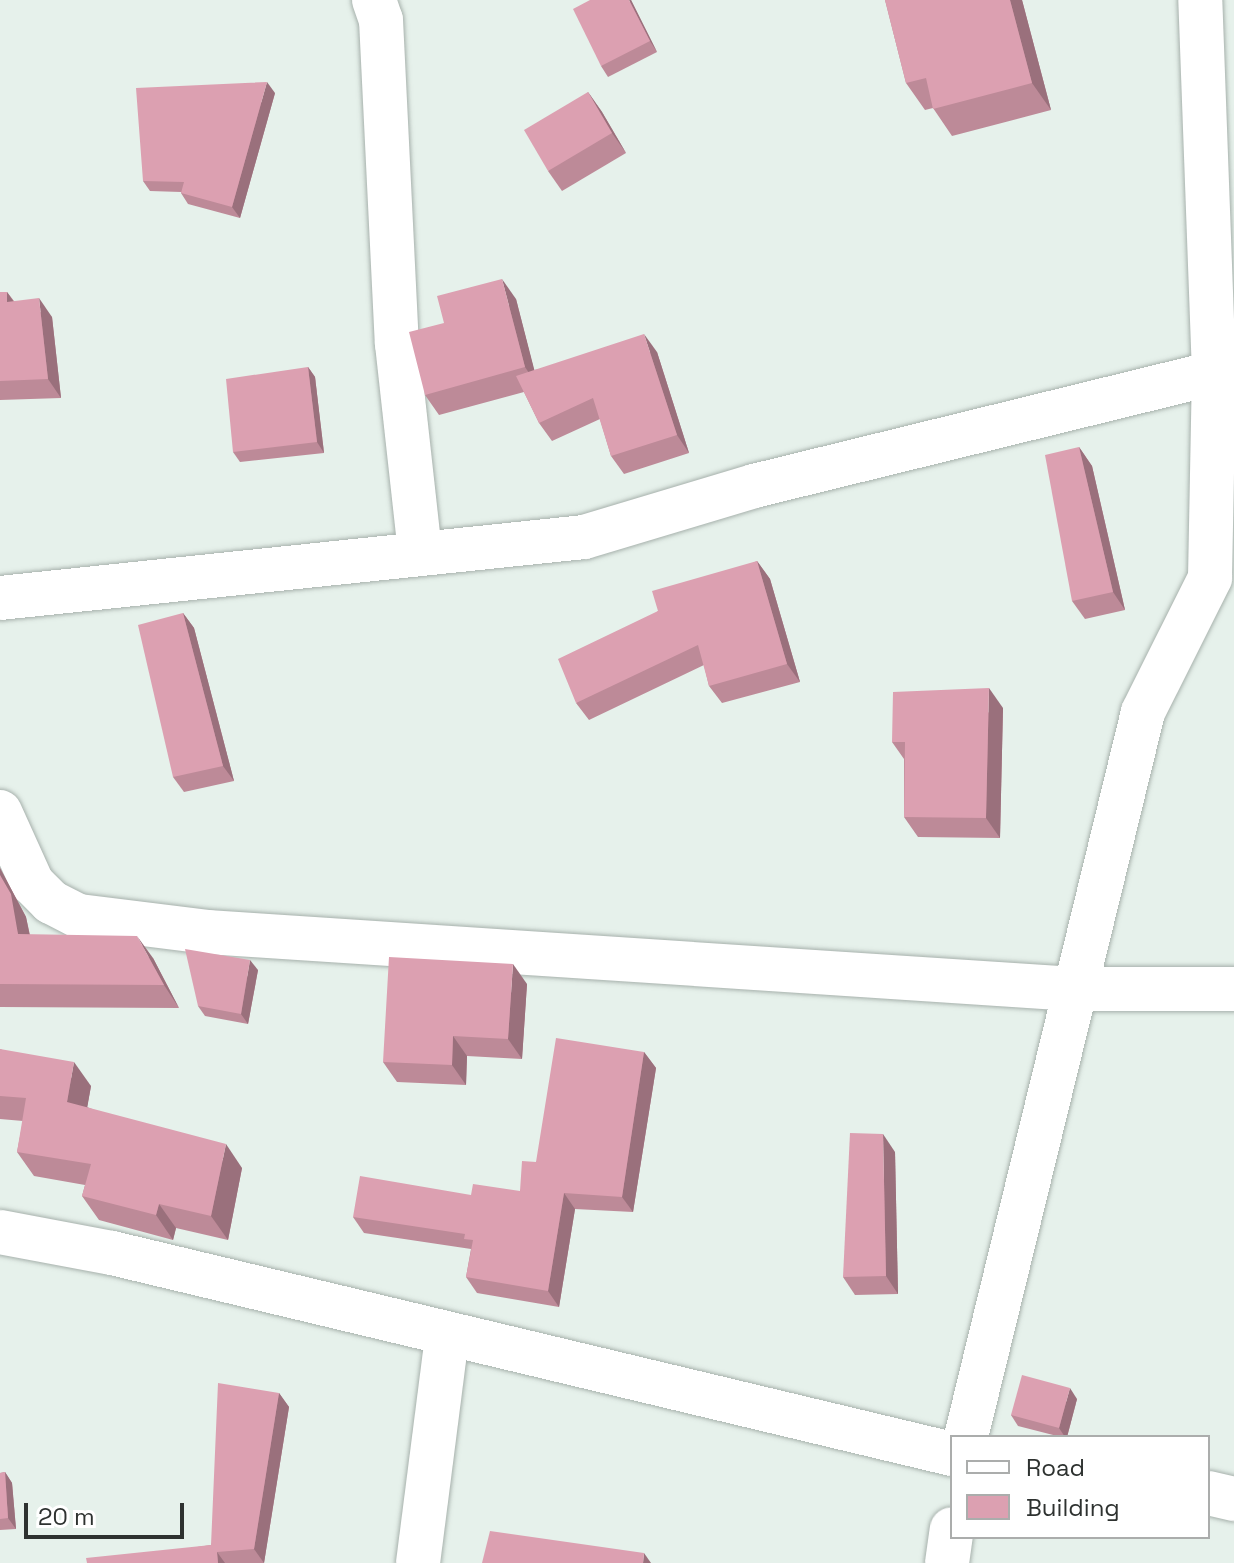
<!DOCTYPE html>
<style>
body{margin:0}
#map{position:relative;width:1234px;height:1563px;overflow:hidden;background:#e6f1eb;font-family:"Space Grotesk",sans-serif}
div>[style]{position:absolute}
.roads{filter:drop-shadow(0 0 2px #a7b1ac) drop-shadow(0 0 2px #a7b1ac)}
.street>*{height:44px;margin:-22px;padding:0 22px;transform-origin:22px;border-radius:22px;background:#fff}
.wall>*{inset:0;background:#bd8a98}
.shaded-wall>*{inset:0;background:#9a707c}
.building>*{inset:0;background:#dca0b1}
span{translate:-50% -50%;white-space:nowrap;text-align:center;line-height:1.15;-webkit-text-stroke:6px #fff;paint-order:stroke}
.legend{position:absolute;left:950px;top:1435px;width:260px;height:104px;box-sizing:border-box;background:#fff;border:2px solid #abadac;margin:0;padding:10px 14px;list-style:none;font-size:24px;color:#2e3230}
.legend li{display:flex;align-items:center;gap:16px;height:40px}
.legend b{width:40px;border:2px solid #abadac}
.scale{position:absolute;left:24px;top:1503px;width:160px;height:36px;box-sizing:border-box;border:4px solid #2e3230;border-top:0;padding-left:10px;font-size:24px;line-height:28px;white-space:nowrap;color:#2e3230;-webkit-text-stroke:6px #fff;paint-order:stroke}
</style>
<div id="map">
<div class="roads">
<div class="street">
<i style="left:374px;top:0;width:21px;rotate:71deg"></i>
<i style="left:381px;top:20px;width:324px;rotate:87.2deg"></i>
<i style="left:397px;top:344px;width:209px;rotate:83.7deg"></i>
<i style="left:0;top:598px;width:587px;rotate:-5.96deg"></i>
<i style="left:584px;top:537px;width:177px;rotate:-16.7deg"></i>
<i style="left:754px;top:486px;width:494px;rotate:-13.8deg"></i>
<i style="left:0;top:812px;width:78px;rotate:65.7deg"></i>
<i style="left:32px;top:883px;width:27px;rotate:45deg"></i>
<i style="left:51px;top:902px;width:31px;rotate:27deg"></i>
<i style="left:79px;top:916px;width:129px;rotate:7.1deg"></i>
<i style="left:207px;top:932px;width:869px;rotate:3.76deg"></i>
<i style="left:1074px;top:989px;width:160px"></i>
<i style="left:0;top:1232px;width:114px;rotate:10.6deg"></i>
<i style="left:112px;top:1253px;width:864px;rotate:13.46deg"></i>
<i style="left:966px;top:1437px;width:746px;rotate:-76.28deg"></i>
<i style="left:1143px;top:712px;width:150px;rotate:-63.4deg"></i>
<i style="left:1210px;top:578px;width:204px;rotate:-88.9deg"></i>
<i style="left:1214px;top:374px;width:374px;rotate:-92.1deg"></i>
<i style="left:1208px;top:1493px;width:27px;rotate:13deg"></i>
<i style="left:418px;top:1563px;width:228px;rotate:-82.7deg"></i>
<i style="left:947px;top:1563px;width:34px;rotate:-82deg"></i>
</div>
</div>
<div class="wall">
<i style="clip-path:polygon(631px 0,657px 52px,608px 77px,601px 66px)"></i>
<i style="clip-path:polygon(885px 0,1022px 0,1051px 110px,952px 136px,933px 108px,925px 110px,906px 83px)"></i>
<i style="clip-path:polygon(588px 92px,602px 112px,626px 153px,562px 191px,548px 171px)"></i>
<i style="clip-path:polygon(275px 93px,240px 218px,188px 204px,181px 193px,181px 192px,150px 191px,143px 181px)"></i>
<i style="clip-path:polygon(0 292px,7px 292px,14px 301px,52px 317px,61px 398px,0 400px)"></i>
<i style="clip-path:polygon(516px 299px,534px 370px,657px 352px,689px 453px,624px 474px,611px 456px,600px 419px,552px 441px,539px 423px,524px 392px,439px 415px,425px 395px)"></i>
<i style="clip-path:polygon(308px 367px,315px 377px,324px 453px,240px 462px,233px 452px)"></i>
<i style="clip-path:polygon(1079px 447px,1092px 466px,1125px 610px,1085px 619px,1072px 601px)"></i>
<i style="clip-path:polygon(757px 561px,770px 579px,800px 682px,722px 703px,709px 686px,704px 665px,589px 720px,576px 703px,658px 611px)"></i>
<i style="clip-path:polygon(183px 613px,194px 628px,234px 781px,184px 792px,173px 777px)"></i>
<i style="clip-path:polygon(1003px 708px,1000px 838px,918px 837px,904px 817px,904px 759px,892px 742px)"></i>
<i style="clip-path:polygon(0 868px,26px 917px,30px 935px,153px 958px,179px 1008px,0 1007px)"></i>
<i style="clip-path:polygon(258px 970px,248px 1024px,205px 1016px,198px 1006px)"></i>
<i style="clip-path:polygon(527px 984px,522px 1059px,467px 1056px,466px 1085px,397px 1082px,383px 1062px)"></i>
<i style="clip-path:polygon(0 1049px,91px 1086px,87px 1107px,242px 1168px,228px 1240px,176px 1228px,173px 1240px,99px 1220px,82px 1196px,85px 1185px,34px 1176px,17px 1152px,23px 1121px,0 1119px)"></i>
<i style="clip-path:polygon(644px 1052px,656px 1068px,633px 1212px,575px 1209px,559px 1307px,477px 1293px,466px 1277px,471px 1249px,364px 1233px,353px 1217px,471px 1195px,520px 1191px,536px 1162px)"></i>
<i style="clip-path:polygon(895px 1152px,898px 1294px,855px 1295px,843px 1277px)"></i>
<i style="clip-path:polygon(279px 1393px,289px 1407px,264px 1563px,87px 1563px,211px 1545px)"></i>
<i style="clip-path:polygon(1077px 1399px,1067px 1437px,1061px 1437px,1018px 1426px,1011px 1415px)"></i>
<i style="clip-path:polygon(5px 1472px,12px 1483px,16px 1529px,0 1530px,0 1473px)"></i>
</div>
<div class="shaded-wall">
<i style="clip-path:polygon(629px 0,631px 0,657px 52px,650px 41px)"></i>
<i style="clip-path:polygon(1010px 0,1022px 0,1051px 110px,1032px 83px)"></i>
<i style="clip-path:polygon(267px 82px,275px 93px,240px 218px,232px 207px)"></i>
<i style="clip-path:polygon(588px 92px,602px 112px,626px 153px,612px 133px)"></i>
<i style="clip-path:polygon(502px 279px,516px 299px,539px 388px,525px 367px)"></i>
<i style="clip-path:polygon(7px 292px,20px 311px,7px 302px)"></i>
<i style="clip-path:polygon(39px 298px,52px 317px,61px 398px,48px 379px)"></i>
<i style="clip-path:polygon(644px 334px,657px 352px,689px 453px,677px 435px)"></i>
<i style="clip-path:polygon(308px 367px,315px 377px,324px 453px,317px 442px)"></i>
<i style="clip-path:polygon(1079px 447px,1092px 466px,1125px 610px,1113px 592px)"></i>
<i style="clip-path:polygon(757px 561px,770px 579px,800px 682px,787px 664px)"></i>
<i style="clip-path:polygon(183px 613px,194px 628px,234px 781px,223px 766px)"></i>
<i style="clip-path:polygon(989px 688px,1003px 708px,1000px 838px,986px 818px)"></i>
<i style="clip-path:polygon(0 868px,26px 917px,34px 957px,18px 934px,0 875px)"></i>
<i style="clip-path:polygon(137px 936px,153px 958px,179px 1008px,164px 985px)"></i>
<i style="clip-path:polygon(250px 960px,258px 970px,248px 1024px,241px 1014px)"></i>
<i style="clip-path:polygon(513px 964px,527px 984px,522px 1059px,508px 1039px)"></i>
<i style="clip-path:polygon(453px 1036px,467px 1056px,466px 1085px,452px 1065px)"></i>
<i style="clip-path:polygon(644px 1052px,656px 1068px,633px 1212px,622px 1197px)"></i>
<i style="clip-path:polygon(74px 1062px,91px 1086px,84px 1126px,67px 1102px)"></i>
<i style="clip-path:polygon(883px 1134px,895px 1152px,898px 1294px,886px 1276px)"></i>
<i style="clip-path:polygon(226px 1144px,242px 1168px,228px 1240px,211px 1216px)"></i>
<i style="clip-path:polygon(564px 1193px,575px 1209px,559px 1307px,548px 1291px)"></i>
<i style="clip-path:polygon(159px 1204px,176px 1228px,173px 1240px,156px 1215px)"></i>
<i style="clip-path:polygon(1070px 1388px,1077px 1399px,1067px 1437px,1065px 1437px,1059px 1428px)"></i>
<i style="clip-path:polygon(279px 1393px,289px 1407px,264px 1563px,254px 1549px)"></i>
<i style="clip-path:polygon(5px 1472px,12px 1483px,16px 1529px,8px 1518px)"></i>
<i style="clip-path:polygon(217px 1552px,225px 1563px,218px 1563px)"></i>
<i style="clip-path:polygon(644px 1553px,651px 1563px,643px 1563px)"></i>
</div>
<div class="building">
<i style="clip-path:polygon(590px 0,629px 0,650px 41px,601px 66px,573px 9px)"></i>
<i style="clip-path:polygon(885px 0,1010px 0,1032px 83px,933px 109px,926px 78px,906px 83px)"></i>
<i style="clip-path:polygon(267px 82px,232px 207px,181px 193px,184px 182px,143px 181px,136px 88px)"></i>
<i style="clip-path:polygon(588px 92px,612px 133px,548px 171px,524px 130px)"></i>
<i style="clip-path:polygon(502px 279px,525px 367px,425px 395px,409px 332px,444px 323px,437px 296px)"></i>
<i style="clip-path:polygon(0 292px,7px 292px,7px 302px,39px 298px,48px 379px,0 381px)"></i>
<i style="clip-path:polygon(644px 334px,677px 435px,611px 456px,593px 398px,539px 423px,516px 376px)"></i>
<i style="clip-path:polygon(308px 367px,317px 442px,233px 452px,226px 379px)"></i>
<i style="clip-path:polygon(1079px 447px,1113px 592px,1072px 601px,1045px 455px)"></i>
<i style="clip-path:polygon(757px 561px,787px 664px,709px 686px,698px 645px,576px 703px,558px 659px,658px 611px,652px 591px)"></i>
<i style="clip-path:polygon(183px 613px,223px 766px,173px 777px,138px 625px)"></i>
<i style="clip-path:polygon(989px 688px,986px 818px,904px 817px,905px 742px,892px 742px,893px 692px)"></i>
<i style="clip-path:polygon(0 875px,11px 894px,18px 934px,137px 936px,164px 985px,0 984px)"></i>
<i style="clip-path:polygon(185px 949px,250px 960px,241px 1014px,198px 1006px)"></i>
<i style="clip-path:polygon(389px 957px,513px 964px,508px 1039px,453px 1036px,452px 1065px,383px 1062px)"></i>
<i style="clip-path:polygon(556px 1038px,644px 1052px,622px 1197px,564px 1193px,548px 1291px,466px 1277px,473px 1240px,464px 1239px,465px 1234px,353px 1217px,360px 1176px,471px 1195px,473px 1184px,520px 1191px,522px 1161px,536px 1162px)"></i>
<i style="clip-path:polygon(0 1049px,74px 1062px,67px 1102px,226px 1144px,211px 1216px,159px 1204px,156px 1215px,82px 1196px,91px 1164px,17px 1152px,26px 1098px,0 1096px)"></i>
<i style="clip-path:polygon(850px 1133px,883px 1134px,886px 1276px,843px 1277px)"></i>
<i style="clip-path:polygon(1022px 1375px,1070px 1388px,1059px 1428px,1011px 1415px)"></i>
<i style="clip-path:polygon(218px 1383px,279px 1393px,254px 1549px,217px 1552px,218px 1563px,87px 1563px,86px 1558px,211px 1545px)"></i>
<i style="clip-path:polygon(5px 1472px,8px 1518px,0 1519px,0 1473px)"></i>
<i style="clip-path:polygon(490px 1531px,644px 1553px,643px 1563px,482px 1563px)"></i>
</div>
<ul class="legend">
<li><b style="height:10px;background:#fff"></b>Road</li>
<li><b style="height:22px;background:#dca0b1"></b>Building</li>
</ul>
<div class="scale">20 m</div>
</div>
